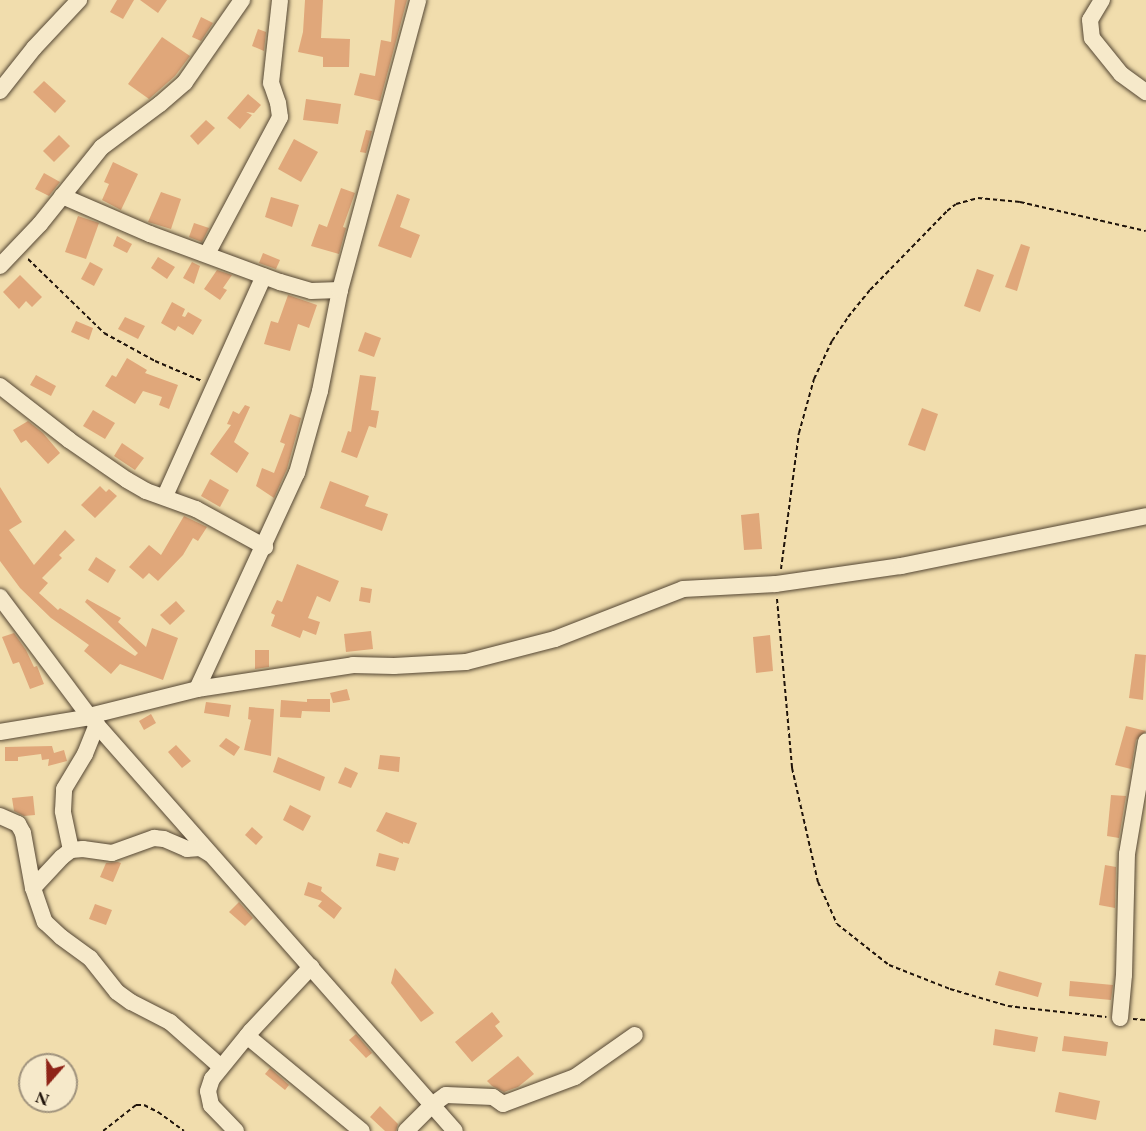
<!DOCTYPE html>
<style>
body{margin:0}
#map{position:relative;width:1146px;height:1131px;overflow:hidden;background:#f1ddad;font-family:"EB Garamond",serif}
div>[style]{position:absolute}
.building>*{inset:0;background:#e0a77a}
.path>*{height:2px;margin-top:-1px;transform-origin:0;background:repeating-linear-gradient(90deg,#1f130a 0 4.5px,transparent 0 7.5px)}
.roads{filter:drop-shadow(0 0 2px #544633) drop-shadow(0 0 2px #544633)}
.minor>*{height:16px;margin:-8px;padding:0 8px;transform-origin:8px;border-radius:8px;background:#f6e9ca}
span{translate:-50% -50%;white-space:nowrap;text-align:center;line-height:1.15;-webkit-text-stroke:5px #f6e9ca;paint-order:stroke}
.north{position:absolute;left:18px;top:1053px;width:60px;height:60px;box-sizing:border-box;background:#f6e9ca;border:2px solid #a0937d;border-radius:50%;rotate:200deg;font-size:16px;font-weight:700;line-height:24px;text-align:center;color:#1f130a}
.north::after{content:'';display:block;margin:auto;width:21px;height:27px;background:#8f2418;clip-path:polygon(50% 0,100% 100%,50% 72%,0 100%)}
</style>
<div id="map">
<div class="building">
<i style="clip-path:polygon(117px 0,134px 0,123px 19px,110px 12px)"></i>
<i style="clip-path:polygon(140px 0,167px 0,158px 13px)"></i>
<i style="clip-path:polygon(305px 0,323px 0,321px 38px,350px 39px,349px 67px,323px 67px,323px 57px,298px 52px,303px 32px)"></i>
<i style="clip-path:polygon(395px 0,407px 0,380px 101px,354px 95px,360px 73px,375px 76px,381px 40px,391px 42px)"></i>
<i style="clip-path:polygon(201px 17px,213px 23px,201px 41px,192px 37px)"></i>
<i style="clip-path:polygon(258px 29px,266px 32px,264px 51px,252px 46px)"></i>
<i style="clip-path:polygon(162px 37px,190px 56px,175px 76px,149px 99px,128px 84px)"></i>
<i style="clip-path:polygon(44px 81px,66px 101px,55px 113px,33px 92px)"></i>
<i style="clip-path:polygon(248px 94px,261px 105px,254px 113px,246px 112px,252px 115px,240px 129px,227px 118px)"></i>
<i style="clip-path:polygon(306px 99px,341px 104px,338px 124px,303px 120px)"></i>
<i style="clip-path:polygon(206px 120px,215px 128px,198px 145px,190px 136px)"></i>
<i style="clip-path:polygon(366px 130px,372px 131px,366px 153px,360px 152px)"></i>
<i style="clip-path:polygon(59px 135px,70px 146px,54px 162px,43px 151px)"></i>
<i style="clip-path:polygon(294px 139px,318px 152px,301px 182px,278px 169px)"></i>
<i style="clip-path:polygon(113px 162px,138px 174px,121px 210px,102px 200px,109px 184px,104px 182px)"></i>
<i style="clip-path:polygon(44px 173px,60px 182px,49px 196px,35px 189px)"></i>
<i style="clip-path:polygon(341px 188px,355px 193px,343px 227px,346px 228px,339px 254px,311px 246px,319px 224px,327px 227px)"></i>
<i style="clip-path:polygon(161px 192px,181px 199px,171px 229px,148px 222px)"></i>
<i style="clip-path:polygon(397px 194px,410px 199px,400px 227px,420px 235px,411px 258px,378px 246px)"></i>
<i style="clip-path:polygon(271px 197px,299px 205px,292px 227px,265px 217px)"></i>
<i style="clip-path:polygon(78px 216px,99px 223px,86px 259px,65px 252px)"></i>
<i style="clip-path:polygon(194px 223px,209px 228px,202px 242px,189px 237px)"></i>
<i style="clip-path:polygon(117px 236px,132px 244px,127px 253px,113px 246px)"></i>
<i style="clip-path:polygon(1021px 244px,1030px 247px,1017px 291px,1005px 287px)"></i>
<i style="clip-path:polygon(263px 253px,280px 260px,276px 269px,259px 263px)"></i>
<i style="clip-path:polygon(158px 257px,175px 267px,167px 279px,151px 268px)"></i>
<i style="clip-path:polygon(90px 262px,103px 269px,94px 286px,81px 279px)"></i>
<i style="clip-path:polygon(192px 262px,200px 266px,194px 284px,183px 278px)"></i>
<i style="clip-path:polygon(977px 269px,994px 275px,980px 312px,964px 306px)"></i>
<i style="clip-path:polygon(217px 270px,232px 275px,223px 288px,227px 290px,220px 300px,204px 289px)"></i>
<i style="clip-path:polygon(20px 275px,42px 297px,32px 307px,26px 301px,19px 309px,3px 292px)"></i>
<i style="clip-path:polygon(288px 295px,317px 305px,309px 328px,298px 324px,290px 351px,264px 344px,271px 321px,278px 323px)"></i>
<i style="clip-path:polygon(172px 302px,185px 309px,182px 316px,185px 317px,188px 312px,202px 320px,193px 335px,178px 326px,175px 331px,161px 323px)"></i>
<i style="clip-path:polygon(125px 317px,145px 326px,138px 339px,118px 329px)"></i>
<i style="clip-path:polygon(76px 321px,93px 328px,89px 340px,71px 332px)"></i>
<i style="clip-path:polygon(365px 332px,381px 338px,374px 357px,358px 351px)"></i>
<i style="clip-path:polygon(127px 358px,147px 370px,145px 373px,178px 385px,169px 409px,159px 405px,162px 397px,143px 391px,135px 404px,105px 386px,112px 375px,116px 377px)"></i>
<i style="clip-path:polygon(36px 375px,56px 386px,51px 396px,30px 385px)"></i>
<i style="clip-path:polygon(360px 375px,376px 377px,371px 410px,379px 411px,376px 428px,369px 426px,357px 458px,341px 452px,348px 431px,351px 432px)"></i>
<i style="clip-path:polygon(245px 405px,250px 407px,234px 442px,249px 453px,237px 473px,210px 454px,231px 425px,227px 424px,233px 411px,239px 414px)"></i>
<i style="clip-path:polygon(922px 408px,938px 414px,925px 451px,908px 445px)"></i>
<i style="clip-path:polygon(93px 410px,115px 423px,105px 439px,83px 426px)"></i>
<i style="clip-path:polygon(290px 414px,301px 418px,287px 469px,274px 498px,256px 486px,262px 468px,274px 473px,285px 444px,280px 442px)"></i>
<i style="clip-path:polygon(28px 421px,43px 433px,60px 453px,48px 464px,26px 440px,21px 443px,13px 430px)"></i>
<i style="clip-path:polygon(122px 443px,144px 458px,135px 470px,114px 456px)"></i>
<i style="clip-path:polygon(210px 479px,229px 490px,220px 507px,201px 496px)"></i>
<i style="clip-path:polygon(330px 481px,369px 496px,365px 506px,388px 514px,382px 531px,320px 508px)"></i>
<i style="clip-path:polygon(100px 486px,106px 492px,109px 489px,117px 496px,95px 518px,81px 505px)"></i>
<i style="clip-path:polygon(0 487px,22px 522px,9px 530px,34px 565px,65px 530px,75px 540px,59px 555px,62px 558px,42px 578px,48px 583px,39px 593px,58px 610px,60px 608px,135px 656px,138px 653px,85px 602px,87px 599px,121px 618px,118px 622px,146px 647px,152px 628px,178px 638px,163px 680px,120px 664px,111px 674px,84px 651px,89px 645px,51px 618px,20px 588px,0 561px)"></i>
<i style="clip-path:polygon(759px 513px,762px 549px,744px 550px,741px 515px)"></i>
<i style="clip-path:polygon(184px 516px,207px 527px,198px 541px,193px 538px,183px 555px,158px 581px,149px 573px,143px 579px,129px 567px,149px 545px,161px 555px)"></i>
<i style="clip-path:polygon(96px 557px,116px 570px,108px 583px,88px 570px)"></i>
<i style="clip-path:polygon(297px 564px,339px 581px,330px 602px,317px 596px,308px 618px,320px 622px,316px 635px,303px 630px,300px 638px,271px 626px,275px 615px,271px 613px,277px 600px,282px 602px)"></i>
<i style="clip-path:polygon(361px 587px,372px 589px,370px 603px,359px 601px)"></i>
<i style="clip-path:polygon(176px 601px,185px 611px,170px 625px,160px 615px)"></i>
<i style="clip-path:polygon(371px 631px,373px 649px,346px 652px,344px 634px)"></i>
<i style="clip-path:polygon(14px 633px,26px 650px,34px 667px,37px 666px,44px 684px,30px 689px,19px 662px,13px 664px,2px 637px)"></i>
<i style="clip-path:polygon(770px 635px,773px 671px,756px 673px,753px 637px)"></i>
<i style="clip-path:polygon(255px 650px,269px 650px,269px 667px,255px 669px)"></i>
<i style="clip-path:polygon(1135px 654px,1146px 655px,1143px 700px,1129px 698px)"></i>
<i style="clip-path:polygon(347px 689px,350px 700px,333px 703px,330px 693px)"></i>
<i style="clip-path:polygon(307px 699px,330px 699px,330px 712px,302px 711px,301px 718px,280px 717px,281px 700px,307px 702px)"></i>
<i style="clip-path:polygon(206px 702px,231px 705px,229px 717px,204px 713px)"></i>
<i style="clip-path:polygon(249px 707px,274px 709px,271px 756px,244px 750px,251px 720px,248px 719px)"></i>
<i style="clip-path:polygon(151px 714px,156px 723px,144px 730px,139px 721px)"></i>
<i style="clip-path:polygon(1126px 726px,1146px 731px,1136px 740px,1131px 769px,1115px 765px)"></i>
<i style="clip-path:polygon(226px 738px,240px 747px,234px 756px,219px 746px)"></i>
<i style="clip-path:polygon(176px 745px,191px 761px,182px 768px,168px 752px)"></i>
<i style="clip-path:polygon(52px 746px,54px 753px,64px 750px,67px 761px,48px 766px,49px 759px,42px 760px,41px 754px,18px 757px,18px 761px,5px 761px,5px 747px)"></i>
<i style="clip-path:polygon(380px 755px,400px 757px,399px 772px,378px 769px)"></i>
<i style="clip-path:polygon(278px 757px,325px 777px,320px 791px,273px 772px)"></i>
<i style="clip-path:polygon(345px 767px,358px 773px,351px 788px,338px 783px)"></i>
<i style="clip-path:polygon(1111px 795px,1126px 796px,1119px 838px,1107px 836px)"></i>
<i style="clip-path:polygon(33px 796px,35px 815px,24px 816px,14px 811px,12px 798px)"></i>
<i style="clip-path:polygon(290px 805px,311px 816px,303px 831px,283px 820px)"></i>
<i style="clip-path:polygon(386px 812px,417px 823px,409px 844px,403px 842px,403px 844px,376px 831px)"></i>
<i style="clip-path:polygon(252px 827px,263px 837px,256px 845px,245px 835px)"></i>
<i style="clip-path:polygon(379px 853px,399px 858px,395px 871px,376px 866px)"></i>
<i style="clip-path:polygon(118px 862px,121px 863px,113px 882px,100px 877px,106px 863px)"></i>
<i style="clip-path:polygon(1105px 865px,1116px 867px,1115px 908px,1099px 905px)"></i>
<i style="clip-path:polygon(308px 882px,322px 887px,321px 891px,342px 908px,334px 919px,318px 906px,322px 901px,304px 895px)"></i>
<i style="clip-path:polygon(239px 902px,253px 918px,245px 926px,229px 912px)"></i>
<i style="clip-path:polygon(95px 904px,112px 910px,106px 925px,89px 919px)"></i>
<i style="clip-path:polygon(395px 968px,434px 1013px,421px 1022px,391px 983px)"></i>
<i style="clip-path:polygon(999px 971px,1042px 983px,1038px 997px,995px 985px)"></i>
<i style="clip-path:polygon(1070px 981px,1113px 985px,1111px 1000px,1069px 996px)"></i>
<i style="clip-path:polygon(492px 1012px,500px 1022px,495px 1026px,503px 1036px,472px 1062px,455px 1042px)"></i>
<i style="clip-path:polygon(995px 1029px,1038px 1037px,1035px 1052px,993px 1045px)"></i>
<i style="clip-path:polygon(356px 1034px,372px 1053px,366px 1058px,349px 1040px)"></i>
<i style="clip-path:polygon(1064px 1036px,1108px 1042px,1106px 1056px,1062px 1051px)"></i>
<i style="clip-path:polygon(518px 1056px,534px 1074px,518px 1087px,504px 1092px,492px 1086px,487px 1081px)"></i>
<i style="clip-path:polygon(270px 1068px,289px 1085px,285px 1090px,265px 1074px)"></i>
<i style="clip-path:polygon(1059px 1092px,1100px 1101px,1096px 1120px,1055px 1112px)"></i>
<i style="clip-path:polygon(380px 1106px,398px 1124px,396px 1131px,385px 1131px,370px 1117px)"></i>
</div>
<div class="path">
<i style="left:28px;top:259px;width:106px;rotate:44.2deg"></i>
<i style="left:104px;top:333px;width:58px;rotate:28.8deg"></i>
<i style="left:155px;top:361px;width:51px;rotate:23.1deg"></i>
<i style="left:781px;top:569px;width:137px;rotate:-82.5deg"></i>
<i style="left:799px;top:433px;width:56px;rotate:-74.5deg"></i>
<i style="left:814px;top:379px;width:42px;rotate:-64.7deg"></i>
<i style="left:832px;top:341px;width:29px;rotate:-56deg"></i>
<i style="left:848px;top:317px;width:35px;rotate:-51deg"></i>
<i style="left:870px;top:290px;width:110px;rotate:-45.7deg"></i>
<i style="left:947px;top:211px;width:11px;rotate:-38deg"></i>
<i style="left:956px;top:204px;width:23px;rotate:-15deg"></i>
<i style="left:978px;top:198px;width:42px;rotate:5.4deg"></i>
<i style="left:1020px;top:202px;width:129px;rotate:13deg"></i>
<i style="left:777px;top:599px;width:170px;rotate:84.9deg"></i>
<i style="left:792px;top:768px;width:117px;rotate:77.2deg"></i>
<i style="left:818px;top:882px;width:46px;rotate:65.7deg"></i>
<i style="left:837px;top:924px;width:66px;rotate:38.3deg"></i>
<i style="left:889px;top:965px;width:66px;rotate:21.5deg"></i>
<i style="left:950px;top:989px;width:60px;rotate:16.3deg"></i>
<i style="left:1008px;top:1006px;width:99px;rotate:6.4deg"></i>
<i style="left:1133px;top:1019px;width:13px;rotate:4deg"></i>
<i style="left:103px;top:1131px;width:42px;rotate:-38.2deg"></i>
<i style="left:136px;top:1105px;width:8px"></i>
<i style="left:144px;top:1105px;width:16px;rotate:27deg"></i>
<i style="left:158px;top:1112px;width:32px;rotate:36deg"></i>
</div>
<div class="roads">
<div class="minor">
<i style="left:1102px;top:0;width:23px;rotate:121deg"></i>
<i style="left:1090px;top:20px;width:18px;rotate:84deg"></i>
<i style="left:1092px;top:38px;width:46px;rotate:51.1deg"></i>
<i style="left:1121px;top:74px;width:31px;rotate:36deg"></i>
<i style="left:0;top:91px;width:55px;rotate:-51.7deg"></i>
<i style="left:34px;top:48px;width:66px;rotate:-46.8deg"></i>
<i style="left:62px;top:196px;width:96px;rotate:23.4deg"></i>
<i style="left:150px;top:234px;width:139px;rotate:20.3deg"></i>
<i style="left:280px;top:282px;width:32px;rotate:16deg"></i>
<i style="left:311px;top:291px;width:29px;rotate:-2deg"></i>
<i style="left:207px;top:254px;width:155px;rotate:-61.9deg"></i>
<i style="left:280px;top:117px;width:14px;rotate:-98deg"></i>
<i style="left:278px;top:103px;width:21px;rotate:-109deg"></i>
<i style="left:271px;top:83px;width:83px;rotate:-83.8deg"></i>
<i style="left:0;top:266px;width:58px;rotate:-46.4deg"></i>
<i style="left:40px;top:224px;width:99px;rotate:-51.2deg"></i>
<i style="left:102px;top:147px;width:72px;rotate:-36.6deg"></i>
<i style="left:160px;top:104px;width:33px;rotate:-41deg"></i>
<i style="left:185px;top:82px;width:100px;rotate:-55.2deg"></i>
<i style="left:0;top:386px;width:88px;rotate:38deg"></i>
<i style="left:69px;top:440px;width:70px;rotate:34.6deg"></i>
<i style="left:127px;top:480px;width:22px;rotate:30deg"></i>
<i style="left:146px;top:491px;width:53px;rotate:19.8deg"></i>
<i style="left:196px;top:509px;width:79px;rotate:28.8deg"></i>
<i style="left:165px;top:496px;width:241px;rotate:-65.8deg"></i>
<i style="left:0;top:597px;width:149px;rotate:53.2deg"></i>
<i style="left:89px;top:716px;width:553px;rotate:48.59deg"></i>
<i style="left:197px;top:689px;width:238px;rotate:-65.2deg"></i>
<i style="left:297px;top:473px;width:85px;rotate:-74.3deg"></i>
<i style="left:320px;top:391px;width:103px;rotate:-78.8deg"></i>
<i style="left:340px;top:290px;width:300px;rotate:-74.9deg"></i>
<i style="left:89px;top:716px;width:111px;rotate:-14deg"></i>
<i style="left:197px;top:689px;width:158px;rotate:-8.7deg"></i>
<i style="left:353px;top:665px;width:41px;rotate:1.4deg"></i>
<i style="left:394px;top:666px;width:72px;rotate:-3.2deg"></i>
<i style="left:466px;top:662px;width:92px;rotate:-14.5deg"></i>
<i style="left:555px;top:639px;width:137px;rotate:-21.3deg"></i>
<i style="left:683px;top:589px;width:93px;rotate:-3.1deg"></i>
<i style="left:776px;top:584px;width:126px;rotate:-8.2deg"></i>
<i style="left:901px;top:566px;width:250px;rotate:-11.5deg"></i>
<i style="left:0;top:732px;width:93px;rotate:-9.3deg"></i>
<i style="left:0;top:816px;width:20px;rotate:24deg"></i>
<i style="left:18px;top:824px;width:10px;rotate:61deg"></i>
<i style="left:23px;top:833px;width:56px;rotate:79.7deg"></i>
<i style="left:33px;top:888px;width:36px;rotate:71deg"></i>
<i style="left:45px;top:922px;width:22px;rotate:43deg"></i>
<i style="left:61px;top:937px;width:36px;rotate:36deg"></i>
<i style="left:90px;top:958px;width:43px;rotate:51.5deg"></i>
<i style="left:117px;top:992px;width:17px;rotate:36deg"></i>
<i style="left:131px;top:1002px;width:44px;rotate:27.1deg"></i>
<i style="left:170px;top:1022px;width:68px;rotate:41.4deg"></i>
<i style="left:71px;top:850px;width:40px;rotate:-102deg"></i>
<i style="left:63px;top:811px;width:22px;rotate:-87deg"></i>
<i style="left:64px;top:789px;width:41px;rotate:-59deg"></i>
<i style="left:85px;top:754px;width:32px;rotate:-68deg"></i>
<i style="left:33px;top:888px;width:42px;rotate:-46.9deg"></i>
<i style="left:62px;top:857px;width:11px;rotate:-38deg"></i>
<i style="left:71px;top:850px;width:12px;rotate:-5deg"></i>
<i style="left:83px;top:849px;width:29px;rotate:8deg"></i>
<i style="left:112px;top:853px;width:45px;rotate:-19.7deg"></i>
<i style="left:154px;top:838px;width:10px;rotate:6deg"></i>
<i style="left:164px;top:839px;width:25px;rotate:23deg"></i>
<i style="left:187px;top:849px;width:13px;rotate:-4deg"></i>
<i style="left:200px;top:848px;width:12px;rotate:31deg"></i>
<i style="left:1120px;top:1018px;width:43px;rotate:-84.7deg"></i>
<i style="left:1124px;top:975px;width:121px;rotate:-88.6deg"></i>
<i style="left:1127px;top:854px;width:114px;rotate:-80.4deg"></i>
<i style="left:247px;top:1036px;width:149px;rotate:39.6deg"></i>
<i style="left:236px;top:1131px;width:36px;rotate:-134deg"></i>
<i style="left:211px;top:1105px;width:14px;rotate:-102deg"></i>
<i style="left:208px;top:1091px;width:13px;rotate:-72deg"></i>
<i style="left:212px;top:1079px;width:62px;rotate:-50.9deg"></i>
<i style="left:251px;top:1031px;width:88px;rotate:-46.8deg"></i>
<i style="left:406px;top:1131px;width:37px;rotate:-45deg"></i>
<i style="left:432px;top:1105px;width:17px;rotate:-36deg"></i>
<i style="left:446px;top:1095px;width:47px;rotate:2.4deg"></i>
<i style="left:493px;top:1097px;width:12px;rotate:35deg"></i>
<i style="left:503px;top:1104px;width:77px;rotate:-20.6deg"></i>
<i style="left:575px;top:1077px;width:73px;rotate:-35deg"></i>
</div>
</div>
<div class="north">N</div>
</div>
